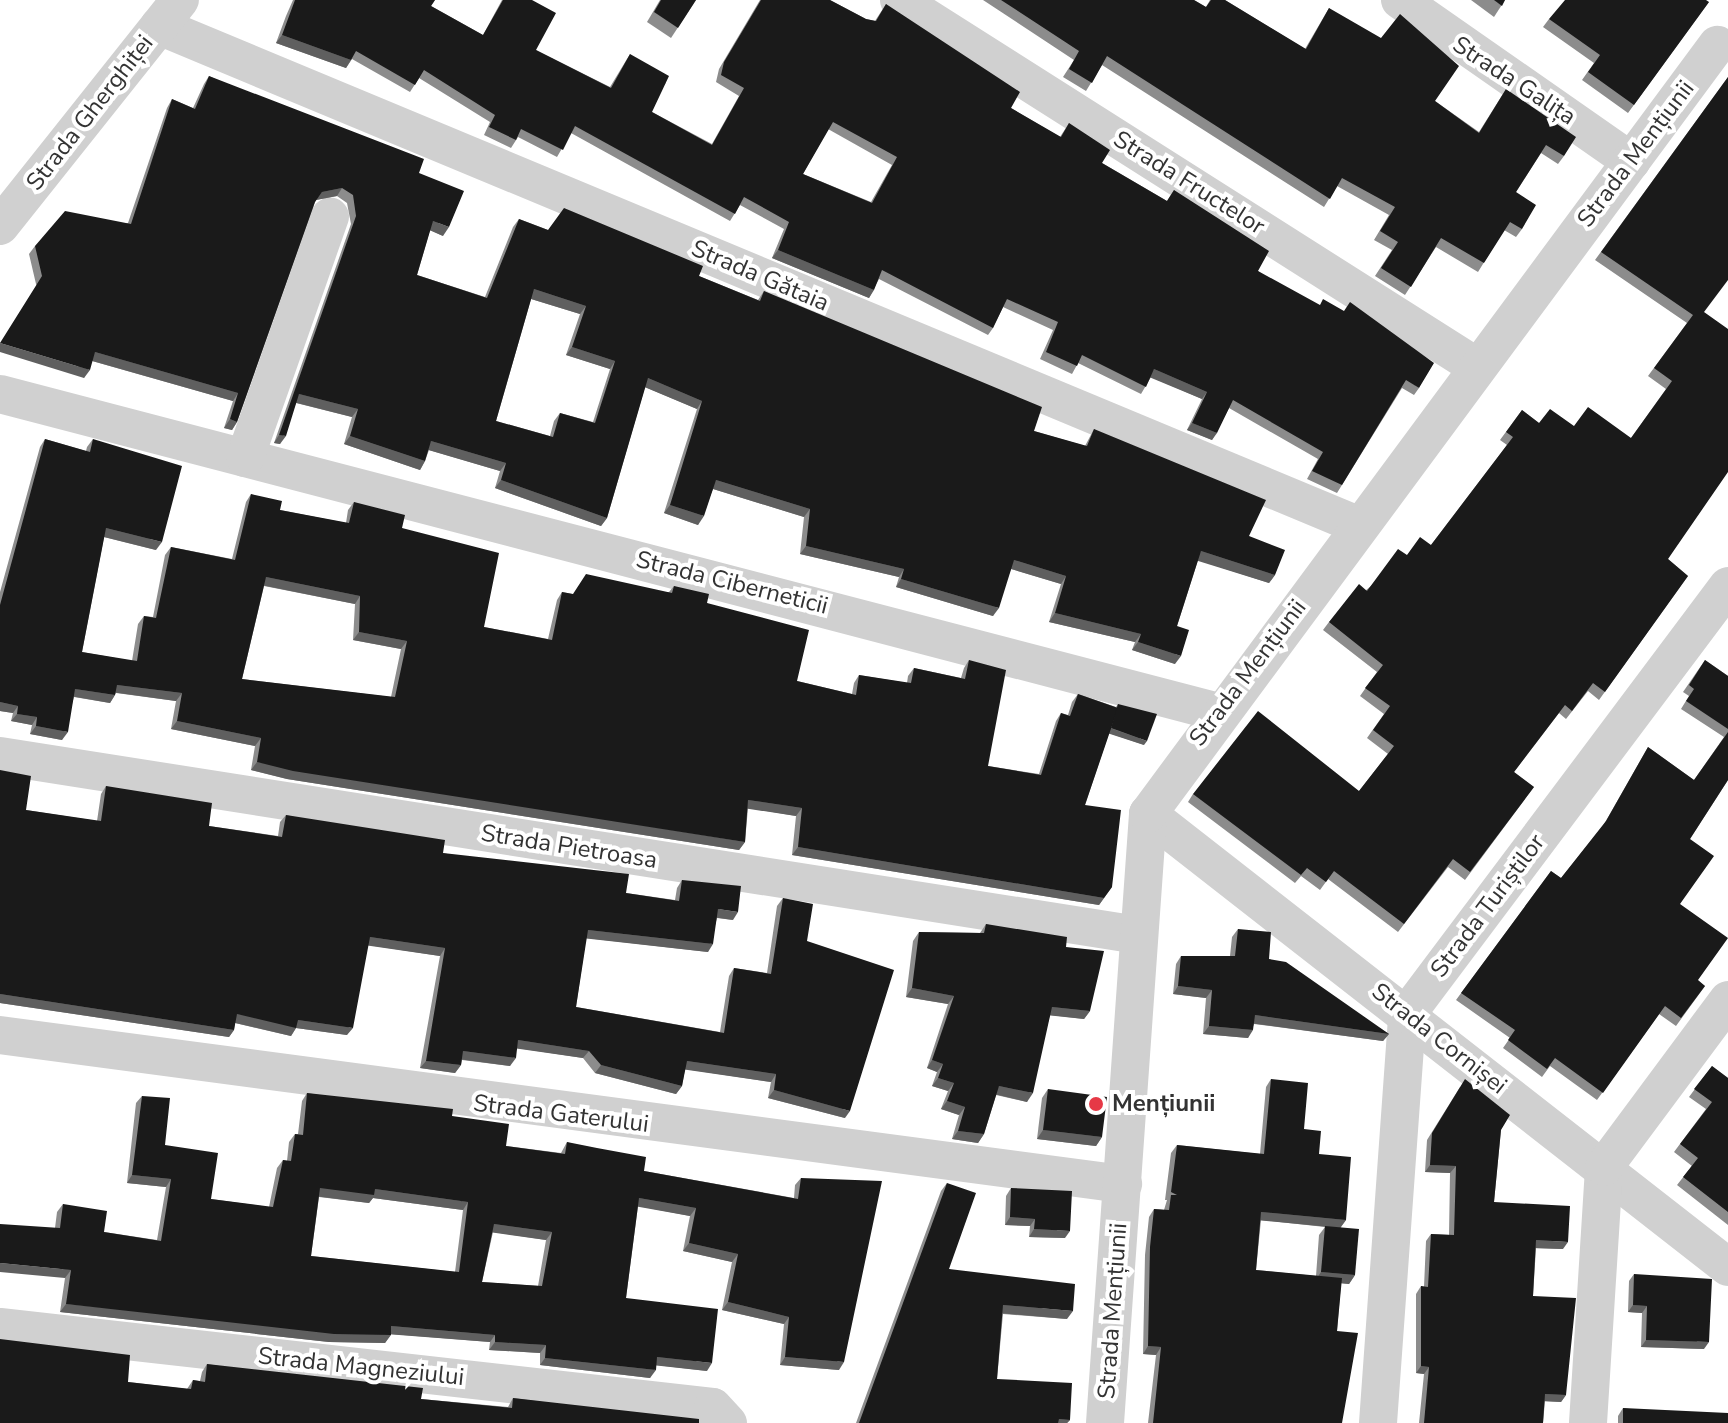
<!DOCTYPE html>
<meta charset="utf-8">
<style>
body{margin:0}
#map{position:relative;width:1728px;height:1423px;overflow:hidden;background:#fff;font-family:"Nunito Sans",sans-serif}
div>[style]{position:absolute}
.minor>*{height:38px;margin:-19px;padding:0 19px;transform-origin:19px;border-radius:19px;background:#d0d0d0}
.wall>*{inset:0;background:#8c8c8c}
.shaded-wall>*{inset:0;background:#5f5f5f}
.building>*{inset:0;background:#1a1a1a}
.dots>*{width:22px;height:22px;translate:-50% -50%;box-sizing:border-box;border:4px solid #fff;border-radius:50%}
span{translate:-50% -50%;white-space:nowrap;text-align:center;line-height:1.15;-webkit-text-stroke:8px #fff;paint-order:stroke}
.street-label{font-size:24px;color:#333}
.poi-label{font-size:24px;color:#333;font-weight:700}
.left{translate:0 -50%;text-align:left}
</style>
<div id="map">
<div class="minor">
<i style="left:899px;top:0;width:685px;rotate:32.41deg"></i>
<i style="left:1400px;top:0;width:282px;rotate:34.9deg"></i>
<i style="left:159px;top:26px;width:1301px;rotate:22.6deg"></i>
<i style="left:0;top:226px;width:289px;rotate:-51.5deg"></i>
<i style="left:0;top:394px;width:1259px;rotate:14.63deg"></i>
<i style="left:245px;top:458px;width:256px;rotate:-70.6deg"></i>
<i style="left:0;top:756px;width:1152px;rotate:8.94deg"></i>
<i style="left:1148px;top:814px;width:736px;rotate:37.99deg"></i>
<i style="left:0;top:1035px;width:1133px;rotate:7.56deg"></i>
<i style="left:0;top:1327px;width:717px;rotate:6.4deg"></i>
<i style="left:713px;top:1407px;width:22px;rotate:47deg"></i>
<i style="left:1105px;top:1423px;width:611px;rotate:-85.96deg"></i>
<i style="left:1148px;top:814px;width:957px;rotate:-53.5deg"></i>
<i style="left:1378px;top:1423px;width:410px;rotate:-85.9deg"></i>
<i style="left:1407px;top:1014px;width:535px;rotate:-53.13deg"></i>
<i style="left:1588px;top:1423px;width:256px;rotate:-86.4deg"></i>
<i style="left:1604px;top:1167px;width:208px;rotate:-53.4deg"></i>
</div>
<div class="wall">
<i style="clip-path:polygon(evenodd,293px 0,435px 0,431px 6px,483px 35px,502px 0,532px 0,536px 50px,610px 87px,630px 54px,652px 112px,712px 144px,739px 96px,716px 82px,719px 69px,760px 0,830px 0,866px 19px,875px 21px,886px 4px,1011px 108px,1060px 137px,1069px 123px,1102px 163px,1167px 201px,1174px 190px,1258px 271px,1419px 388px,1414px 395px,1402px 388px,1337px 493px,1307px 479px,1318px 459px,1229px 408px,1212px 440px,1187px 430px,1202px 399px,1151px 377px,1141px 394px,1078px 363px,1072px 374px,1040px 359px,1053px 330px,1003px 307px,993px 328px,988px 335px,879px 279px,869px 298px,772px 258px,784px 229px,740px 205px,730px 221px,571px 133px,557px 157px,518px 137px,511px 148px,484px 135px,490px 122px,419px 78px,410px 92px,352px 59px,346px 68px,276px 43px,286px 16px,293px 0,828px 129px,892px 165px,871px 202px,803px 174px,828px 129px)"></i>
<i style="clip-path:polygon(660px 0,696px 0,671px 38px,647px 22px)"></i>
<i style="clip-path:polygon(983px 0,1194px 0,1206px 7px,1210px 0,1225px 0,1305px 49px,1329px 8px,1435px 101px,1479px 132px,1506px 89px,1564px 156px,1558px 164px,1541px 153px,1516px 192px,1522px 229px,1516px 237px,1504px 230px,1478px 272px,1436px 247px,1405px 295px,1375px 276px,1392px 250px,1374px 240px,1389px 215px,1337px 186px,1324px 207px,1102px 65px,1086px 91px,1063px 77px,1074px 60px)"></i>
<i style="clip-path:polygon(1471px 0,1505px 0,1494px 17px)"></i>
<i style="clip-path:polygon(1709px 2px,1628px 113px,1582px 80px,1594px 63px,1543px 27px,1549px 19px)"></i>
<i style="clip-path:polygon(evenodd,209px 76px,419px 173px,443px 236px,430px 230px,417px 275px,485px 297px,513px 227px,519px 219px,548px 230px,699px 276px,758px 300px,764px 291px,1034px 431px,1085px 446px,1094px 429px,1249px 536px,1275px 575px,1269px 583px,1198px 560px,1177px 626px,1175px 664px,1132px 650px,1135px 642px,1049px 622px,1061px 584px,1011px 569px,993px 616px,896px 587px,899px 577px,800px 554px,804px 517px,713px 489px,698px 525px,664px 513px,697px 409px,645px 387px,607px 518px,601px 526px,495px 488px,500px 471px,429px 450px,425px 461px,420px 470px,344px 444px,352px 417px,296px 403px,280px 444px,274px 443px,351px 224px,347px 203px,337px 196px,316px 200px,315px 202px,237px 422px,232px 430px,224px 428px,233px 401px,92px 361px,84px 378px,36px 284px,29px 254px,35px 246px,128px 223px,167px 108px,172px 99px,193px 108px,204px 84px,209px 76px,531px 299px,580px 314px,566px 355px,610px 369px,593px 422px,560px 413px,554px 421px,550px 436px,496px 421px,531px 299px)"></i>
<i style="clip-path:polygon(1728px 77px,1704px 312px,1668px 559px,1688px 576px,1599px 700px,1588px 691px,1566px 719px,1559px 713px,1514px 772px,1534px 787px,1465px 880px,1448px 867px,1398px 932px,1328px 879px,1320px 890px,1301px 876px,1295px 883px,1188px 802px,1193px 794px,1359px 791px,1388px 754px,1367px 738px,1384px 714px,1360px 696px,1377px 672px,1323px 630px,1329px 622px,1407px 555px,1431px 545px,1507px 445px,1500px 440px,1522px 410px,1539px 423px,1574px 426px,1631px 438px,1666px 389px,1648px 376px,1687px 323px,1595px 260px)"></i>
<i style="clip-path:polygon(evenodd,45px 439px,86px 451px,87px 447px,93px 439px,156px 550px,104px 537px,82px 652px,132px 661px,138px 624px,144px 616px,153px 617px,165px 555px,171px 547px,232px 559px,246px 502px,251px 494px,280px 510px,346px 523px,348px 510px,354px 502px,402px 528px,484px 627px,548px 639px,557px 600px,562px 592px,572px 594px,669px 592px,674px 586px,707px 603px,797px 681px,852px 694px,854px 683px,859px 675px,907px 683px,908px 676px,914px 668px,961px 678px,964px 668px,969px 660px,988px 766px,1039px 774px,1056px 721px,1061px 713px,1068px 715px,1072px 702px,1078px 694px,1116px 707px,1118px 704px,1144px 745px,1109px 733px,1085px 805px,1112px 887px,1099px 905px,792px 855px,796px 816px,748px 808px,745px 842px,739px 850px,287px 779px,251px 770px,255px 746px,171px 729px,176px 701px,116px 693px,110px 703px,74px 697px,62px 740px,30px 734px,32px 725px,11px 721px,13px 713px,0 711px,0 592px,40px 447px,45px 439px,264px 586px,355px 604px,353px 640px,401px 649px,391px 697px,242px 679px,264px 586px)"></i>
<i style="clip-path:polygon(1705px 660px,1728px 676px,1728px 780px,1690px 839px,1680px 904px,1698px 981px,1705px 986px,1676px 1026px,1659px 1014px,1597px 1100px,1550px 1066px,1542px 1077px,1503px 1048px,1510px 1038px,1456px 1000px,1551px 871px,1561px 878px,1603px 826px,1648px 747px,1694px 780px,1724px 737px,1681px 709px,1689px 696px,1683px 692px)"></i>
<i style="clip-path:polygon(0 770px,26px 810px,97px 821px,101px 794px,106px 786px,209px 826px,278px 836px,280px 822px,286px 815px,443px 853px,626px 893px,675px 900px,677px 888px,682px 880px,733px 920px,717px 918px,708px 952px,586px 938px,576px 1007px,720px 1032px,729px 976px,734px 968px,767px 973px,777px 906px,783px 898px,807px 941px,845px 1118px,768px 1098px,771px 1082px,685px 1069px,682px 1086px,676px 1094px,595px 1073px,583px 1058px,517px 1048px,510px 1066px,462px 1060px,461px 1065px,455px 1073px,420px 1068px,440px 956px,368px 945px,347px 1035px,296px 1028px,291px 1036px,235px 1023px,234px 1030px,229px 1037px,0 1003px)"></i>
<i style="clip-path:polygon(986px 924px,1066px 947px,1090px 1011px,1084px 1019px,1050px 1015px,1027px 1102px,996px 1095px,984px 1134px,978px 1143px,952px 1139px,959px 1115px,941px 1109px,948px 1091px,932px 1086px,937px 1072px,927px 1068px,948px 1004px,906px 997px,913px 941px,919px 932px,980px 933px)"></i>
<i style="clip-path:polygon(1238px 929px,1269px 959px,1389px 1034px,1383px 1041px,1254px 1024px,1248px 1038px,1203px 1034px,1206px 998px,1173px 994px,1176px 964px,1181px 956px,1230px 956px,1232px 937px)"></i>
<i style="clip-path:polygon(1712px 1066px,1728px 1078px,1728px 1225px,1677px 1185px,1692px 1166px,1674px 1152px,1706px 1109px,1689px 1097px)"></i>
<i style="clip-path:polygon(evenodd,1271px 1079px,1319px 1154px,1346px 1220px,1341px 1227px,1355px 1275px,1349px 1284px,1341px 1283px,1337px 1331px,1342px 1423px,1148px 1423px,1156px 1355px,1143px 1354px,1145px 1255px,1149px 1217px,1154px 1209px,1164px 1210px,1167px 1200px,1165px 1200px,1171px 1153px,1177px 1145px,1260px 1154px,1266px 1087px,1271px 1079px,1261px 1220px,1325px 1227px,1319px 1235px,1316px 1276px,1256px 1270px,1261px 1220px)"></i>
<i style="clip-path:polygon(1460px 1087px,1501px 1130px,1494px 1202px,1563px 1249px,1536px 1248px,1533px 1296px,1566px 1395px,1561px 1402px,1545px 1401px,1543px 1423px,1419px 1423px,1424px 1374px,1416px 1373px,1416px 1294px,1421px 1286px,1424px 1287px,1426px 1241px,1431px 1234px,1449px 1235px,1450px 1173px,1425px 1172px,1427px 1140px)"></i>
<i style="clip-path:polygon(1048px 1089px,1102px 1137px,1096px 1146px,1037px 1139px,1042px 1098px)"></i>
<i style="clip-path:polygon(evenodd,307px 1093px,452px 1116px,506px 1146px,561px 1153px,567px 1142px,644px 1171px,794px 1198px,795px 1185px,801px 1178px,839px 1370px,780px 1365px,784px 1324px,722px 1310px,732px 1262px,683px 1251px,690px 1216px,638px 1206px,626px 1298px,707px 1371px,656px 1365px,650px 1378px,540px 1365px,540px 1353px,489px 1350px,490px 1342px,391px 1334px,385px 1343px,329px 1342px,60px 1312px,65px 1278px,55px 1228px,57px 1212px,63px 1204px,104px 1232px,157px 1240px,166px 1187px,127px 1183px,136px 1103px,142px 1096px,165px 1145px,211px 1199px,269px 1207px,277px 1168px,283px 1160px,287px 1161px,289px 1142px,295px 1134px,298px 1134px,302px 1101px,307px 1093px,319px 1197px,369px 1203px,373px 1198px,463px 1210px,455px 1272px,311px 1256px,319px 1197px,307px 1093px,493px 1232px,546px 1240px,538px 1286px,482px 1282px,493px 1232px)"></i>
<i style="clip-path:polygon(947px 1183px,949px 1269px,1067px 1319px,1003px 1314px,997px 1379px,1070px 1420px,1067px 1423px,856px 1423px,941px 1191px)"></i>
<i style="clip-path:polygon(1011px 1188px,1065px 1238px,1029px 1237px,1030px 1226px,1005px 1225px,1006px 1196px)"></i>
<i style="clip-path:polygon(1634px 1274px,1704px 1349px,1641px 1347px,1642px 1313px,1628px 1312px,1629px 1281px)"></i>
<i style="clip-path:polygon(207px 1364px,421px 1399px,508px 1407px,513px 1398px,699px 1423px,0 1423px,128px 1382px,187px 1389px,193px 1380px,200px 1381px,202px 1372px)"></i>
<i style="clip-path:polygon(1623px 1408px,1728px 1423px,1618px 1423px,1618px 1416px)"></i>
</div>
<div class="shaded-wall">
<i style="clip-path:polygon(282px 35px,351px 60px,346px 68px,276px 43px)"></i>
<i style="clip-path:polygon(342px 188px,337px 196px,316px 200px,322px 192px)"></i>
<i style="clip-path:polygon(433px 221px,449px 227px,443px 236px,427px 229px)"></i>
<i style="clip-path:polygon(778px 250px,874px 290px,869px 298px,772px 258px)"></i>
<i style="clip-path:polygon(534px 289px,586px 306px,580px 314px,528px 298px)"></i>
<i style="clip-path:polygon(0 343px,90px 370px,84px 378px,0 352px)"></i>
<i style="clip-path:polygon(572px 347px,615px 361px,610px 369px,566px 355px)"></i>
<i style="clip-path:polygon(95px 352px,238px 393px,233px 401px,89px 360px)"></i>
<i style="clip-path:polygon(1154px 369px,1207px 392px,1202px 399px,1149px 377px)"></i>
<i style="clip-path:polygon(648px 378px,702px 401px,697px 409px,642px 386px)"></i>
<i style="clip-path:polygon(299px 394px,358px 409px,352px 417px,293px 402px)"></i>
<i style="clip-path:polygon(230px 419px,237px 422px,232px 430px,224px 428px)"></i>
<i style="clip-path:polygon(1192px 423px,1217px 433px,1212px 440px,1187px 430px)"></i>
<i style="clip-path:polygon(279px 435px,286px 436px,280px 444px,274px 443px)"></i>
<i style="clip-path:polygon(350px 436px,425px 461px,420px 470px,344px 444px)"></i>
<i style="clip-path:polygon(431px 441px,506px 463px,500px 471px,425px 449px)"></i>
<i style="clip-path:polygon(501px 480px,607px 518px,601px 526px,495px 488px)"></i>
<i style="clip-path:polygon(716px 480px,810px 509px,804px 517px,710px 488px)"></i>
<i style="clip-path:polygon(670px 505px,704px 516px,698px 525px,664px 513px)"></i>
<i style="clip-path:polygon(106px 528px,162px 542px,156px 550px,100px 536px)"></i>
<i style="clip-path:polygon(806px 546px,904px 569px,899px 577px,800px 554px)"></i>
<i style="clip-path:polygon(1201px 551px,1275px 575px,1269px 583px,1195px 560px)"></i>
<i style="clip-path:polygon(1014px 560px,1066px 576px,1061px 584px,1008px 568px)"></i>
<i style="clip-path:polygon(266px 577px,360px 596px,355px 604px,261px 585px)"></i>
<i style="clip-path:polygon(901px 579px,999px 608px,993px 616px,896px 587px)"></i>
<i style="clip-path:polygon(1055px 613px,1141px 634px,1135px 642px,1049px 622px)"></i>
<i style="clip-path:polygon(359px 632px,407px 641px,401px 649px,353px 640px)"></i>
<i style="clip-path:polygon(1138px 642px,1181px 656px,1175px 664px,1132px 650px)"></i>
<i style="clip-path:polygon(117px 685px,182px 693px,176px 701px,111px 692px)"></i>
<i style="clip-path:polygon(75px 689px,115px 695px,110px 703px,70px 696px)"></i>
<i style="clip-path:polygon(0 702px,18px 706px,13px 713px,0 711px)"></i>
<i style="clip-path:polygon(17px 714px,37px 717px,32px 725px,11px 721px)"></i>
<i style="clip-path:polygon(177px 721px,261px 738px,255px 746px,171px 729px)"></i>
<i style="clip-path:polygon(36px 726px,68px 732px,62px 740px,30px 734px)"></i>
<i style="clip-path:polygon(1110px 728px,1147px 741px,1144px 745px,1107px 733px)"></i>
<i style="clip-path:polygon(257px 762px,745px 842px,739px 850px,287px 779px,251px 770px)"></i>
<i style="clip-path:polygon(748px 800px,802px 808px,796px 816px,743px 808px)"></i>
<i style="clip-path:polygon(798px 847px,1104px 898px,1099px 905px,792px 855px)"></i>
<i style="clip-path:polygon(718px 909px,738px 912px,733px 920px,712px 917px)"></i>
<i style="clip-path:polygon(588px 930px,713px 944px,708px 952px,582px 938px)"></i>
<i style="clip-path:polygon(370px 937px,445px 948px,440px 956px,364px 945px)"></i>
<i style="clip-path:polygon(1178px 986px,1212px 990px,1206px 998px,1173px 994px)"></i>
<i style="clip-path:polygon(912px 988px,954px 996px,948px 1004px,906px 997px)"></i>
<i style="clip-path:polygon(0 994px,234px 1030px,229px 1037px,0 1003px)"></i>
<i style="clip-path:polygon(1052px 1007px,1090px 1011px,1084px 1019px,1046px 1015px)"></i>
<i style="clip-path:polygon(237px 1014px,298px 1020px,353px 1028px,347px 1035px,296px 1028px,291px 1036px,231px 1022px)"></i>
<i style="clip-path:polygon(1255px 1015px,1389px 1034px,1383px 1041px,1249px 1023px)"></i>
<i style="clip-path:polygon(1209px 1026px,1253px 1030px,1248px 1038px,1203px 1034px)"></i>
<i style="clip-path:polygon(518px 1040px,589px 1051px,583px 1058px,513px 1048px)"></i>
<i style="clip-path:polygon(463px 1051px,516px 1058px,510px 1066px,458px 1059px)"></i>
<i style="clip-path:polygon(932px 1060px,943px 1064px,937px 1072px,927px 1068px)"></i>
<i style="clip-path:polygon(426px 1061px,461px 1065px,455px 1073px,420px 1068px)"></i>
<i style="clip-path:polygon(687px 1061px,776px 1074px,771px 1082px,681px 1069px)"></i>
<i style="clip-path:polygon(601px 1065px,682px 1086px,676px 1094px,595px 1073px)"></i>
<i style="clip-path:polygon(938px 1078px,954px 1083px,948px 1091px,932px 1086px)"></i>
<i style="clip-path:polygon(999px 1086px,1033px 1093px,1027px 1102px,994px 1094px)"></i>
<i style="clip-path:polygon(774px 1090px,850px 1111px,845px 1118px,768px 1098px)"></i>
<i style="clip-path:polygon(947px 1101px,965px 1107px,959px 1115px,941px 1109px)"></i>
<i style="clip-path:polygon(1043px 1130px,1102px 1137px,1096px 1146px,1037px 1139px)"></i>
<i style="clip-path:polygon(958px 1131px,984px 1134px,978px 1143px,952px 1139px)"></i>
<i style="clip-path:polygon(1430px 1165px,1456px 1166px,1450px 1173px,1425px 1172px)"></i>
<i style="clip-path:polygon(132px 1175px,171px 1179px,166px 1187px,127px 1183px)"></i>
<i style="clip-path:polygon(320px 1188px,375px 1189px,468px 1202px,463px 1210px,373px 1198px,369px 1203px,314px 1196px)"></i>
<i style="clip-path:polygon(639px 1198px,696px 1208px,690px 1216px,634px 1206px)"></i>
<i style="clip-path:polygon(1261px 1212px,1346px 1220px,1340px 1228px,1256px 1220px)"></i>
<i style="clip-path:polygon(1010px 1217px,1035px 1219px,1030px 1226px,1005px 1225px)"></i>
<i style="clip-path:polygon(494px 1224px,552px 1232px,546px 1240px,489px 1232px)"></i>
<i style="clip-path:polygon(1034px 1229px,1070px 1231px,1065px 1238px,1029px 1237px)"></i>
<i style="clip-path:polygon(1536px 1240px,1568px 1242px,1563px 1249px,1531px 1248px)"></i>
<i style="clip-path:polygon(689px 1243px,738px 1254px,732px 1262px,683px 1251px)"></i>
<i style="clip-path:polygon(0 1263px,71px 1270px,65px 1278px,0 1272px)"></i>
<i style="clip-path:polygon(1321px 1272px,1355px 1275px,1349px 1284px,1315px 1281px)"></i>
<i style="clip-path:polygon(728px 1302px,789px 1317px,784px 1324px,722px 1310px)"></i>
<i style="clip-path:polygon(66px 1304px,391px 1335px,385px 1343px,329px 1342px,60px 1312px)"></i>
<i style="clip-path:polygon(1003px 1305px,1073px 1311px,1067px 1319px,998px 1313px)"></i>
<i style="clip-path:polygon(1633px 1305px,1647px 1306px,1642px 1313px,1628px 1312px)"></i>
<i style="clip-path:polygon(391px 1326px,495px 1335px,490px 1342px,386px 1334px)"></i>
<i style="clip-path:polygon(1646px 1340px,1709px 1342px,1704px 1349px,1641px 1347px)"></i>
<i style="clip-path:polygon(495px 1342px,546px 1345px,540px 1353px,489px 1350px)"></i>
<i style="clip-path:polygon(1148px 1346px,1161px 1347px,1156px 1355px,1143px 1354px)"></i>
<i style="clip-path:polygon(657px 1357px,712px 1363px,707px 1371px,652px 1365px)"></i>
<i style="clip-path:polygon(785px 1357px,844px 1362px,839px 1370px,780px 1365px)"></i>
<i style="clip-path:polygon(545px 1358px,656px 1370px,650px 1378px,540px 1365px)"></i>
<i style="clip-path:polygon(1421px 1366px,1429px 1367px,1424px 1374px,1416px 1373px)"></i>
<i style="clip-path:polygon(1545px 1394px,1566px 1395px,1561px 1402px,1540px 1401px)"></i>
<i style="clip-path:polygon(1059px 1419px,1070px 1420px,1067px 1423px,1056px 1423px)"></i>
</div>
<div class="building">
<i style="clip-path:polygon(evenodd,295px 0,435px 0,431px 6px,483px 35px,503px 0,532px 0,556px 13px,536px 50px,611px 88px,630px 54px,669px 76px,652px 112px,712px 145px,744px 88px,721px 75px,724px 62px,761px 0,830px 0,866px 19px,876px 21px,886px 4px,1020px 92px,1011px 108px,1061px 137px,1069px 123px,1110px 150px,1102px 163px,1167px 201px,1174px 190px,1269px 251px,1258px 271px,1320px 305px,1323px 299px,1344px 311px,1350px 302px,1434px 363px,1419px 388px,1406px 380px,1342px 485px,1312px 471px,1323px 452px,1233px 400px,1217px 433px,1192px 423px,1207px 392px,1154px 369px,1146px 387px,1082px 355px,1077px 366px,1046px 352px,1058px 322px,1007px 299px,993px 328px,882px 270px,874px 290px,778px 250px,789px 222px,744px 197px,735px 214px,575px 126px,563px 150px,521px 129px,516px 140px,489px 127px,495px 115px,424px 70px,415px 85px,356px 51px,351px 60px,282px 35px,295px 0,833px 122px,897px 157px,872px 203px,803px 174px,833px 122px)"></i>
<i style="clip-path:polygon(661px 0,696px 0,678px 28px,654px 12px)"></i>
<i style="clip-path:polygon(1001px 0,1194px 0,1206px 7px,1211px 0,1225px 0,1306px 49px,1329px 8px,1381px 38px,1400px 14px,1459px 66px,1435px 101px,1479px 133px,1506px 89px,1576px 137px,1564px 156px,1546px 145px,1516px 192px,1536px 205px,1522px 229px,1510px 222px,1484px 263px,1441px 238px,1411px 287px,1381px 268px,1398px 242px,1380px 231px,1395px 207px,1342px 178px,1330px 199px,1107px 56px,1092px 83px,1069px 69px,1079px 51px)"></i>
<i style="clip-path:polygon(1494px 0,1505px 0,1502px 6px)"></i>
<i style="clip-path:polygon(1565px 0,1706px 0,1709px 2px,1634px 105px,1588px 72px,1600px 55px,1549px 19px)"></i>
<i style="clip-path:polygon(evenodd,209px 76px,424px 159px,419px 173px,464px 191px,449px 227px,433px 221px,417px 275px,487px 298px,519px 219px,548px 230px,564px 208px,703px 266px,699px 276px,760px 301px,764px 291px,1042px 407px,1034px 431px,1087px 446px,1094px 429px,1266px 500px,1249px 536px,1285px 550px,1275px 575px,1201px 551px,1177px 626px,1189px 630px,1181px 656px,1138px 642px,1141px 634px,1055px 613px,1066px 576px,1014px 560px,999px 608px,901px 579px,904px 569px,806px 546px,810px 509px,716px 480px,704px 516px,670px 505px,702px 401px,648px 378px,607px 518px,501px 480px,506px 463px,431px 441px,425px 461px,350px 436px,358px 409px,299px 394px,286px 436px,279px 435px,356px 216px,353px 195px,342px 188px,322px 192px,315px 202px,237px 422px,230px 419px,238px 393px,95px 352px,90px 370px,0 343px,42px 276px,35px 246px,65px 211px,131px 224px,172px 99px,195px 109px,209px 76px,534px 289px,586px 306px,572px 347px,615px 361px,595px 423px,560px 413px,553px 437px,496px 421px,534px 289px)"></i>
<i style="clip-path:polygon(1728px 77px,1728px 280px,1704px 312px,1728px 329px,1728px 472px,1668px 559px,1688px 576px,1605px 692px,1593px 683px,1572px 711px,1565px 705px,1514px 772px,1534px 787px,1470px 872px,1453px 859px,1404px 924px,1334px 871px,1326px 882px,1307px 868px,1301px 875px,1193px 794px,1258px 711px,1359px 791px,1394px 746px,1373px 730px,1390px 706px,1365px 688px,1383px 665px,1329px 622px,1359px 584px,1367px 591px,1398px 549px,1407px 555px,1420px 537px,1431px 545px,1513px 437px,1506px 432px,1522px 410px,1539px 423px,1550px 409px,1574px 426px,1588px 407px,1631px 438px,1672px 381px,1654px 368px,1693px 315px,1601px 252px)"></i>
<i style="clip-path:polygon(evenodd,45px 439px,90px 452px,93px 439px,182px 466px,162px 542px,106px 528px,82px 652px,137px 661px,144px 616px,156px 618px,171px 547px,235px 560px,251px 494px,282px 501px,280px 510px,349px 523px,354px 502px,405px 515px,402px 528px,499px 553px,484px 627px,552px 640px,562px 592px,573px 594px,586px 574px,672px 593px,674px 586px,709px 594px,707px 603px,809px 630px,797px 681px,856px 695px,859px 675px,911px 683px,914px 668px,965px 679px,969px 660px,1006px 670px,988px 766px,1041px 775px,1061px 713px,1070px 716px,1078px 694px,1118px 708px,1085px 805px,1121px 810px,1112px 887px,1104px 898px,798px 847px,802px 808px,748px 800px,745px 842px,293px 771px,257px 762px,261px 738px,177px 721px,182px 693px,117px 685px,115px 695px,75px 689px,68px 732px,36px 726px,37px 717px,17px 714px,18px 706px,0 702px,0 605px,45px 439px,266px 577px,360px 596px,359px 632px,407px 641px,395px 697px,242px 679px,266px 577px)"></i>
<i style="clip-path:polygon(1705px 660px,1728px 676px,1728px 729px,1686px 701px,1694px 689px,1689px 685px)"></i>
<i style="clip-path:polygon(1118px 704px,1157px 714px,1147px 741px,1111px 728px)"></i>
<i style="clip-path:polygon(1728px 732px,1728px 780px,1690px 839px,1714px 856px,1680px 904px,1728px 938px,1698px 980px,1705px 986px,1681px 1018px,1665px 1006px,1603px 1093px,1555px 1058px,1547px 1069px,1508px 1040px,1515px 1030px,1461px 993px,1551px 871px,1561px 878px,1606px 821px,1648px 747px,1694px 780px)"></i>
<i style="clip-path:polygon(0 770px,31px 776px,26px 810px,101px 821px,106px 786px,212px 803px,209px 826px,282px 837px,286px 815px,445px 840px,443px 853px,629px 874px,626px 893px,679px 901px,682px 880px,741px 886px,738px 912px,718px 909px,713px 944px,588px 930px,576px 1007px,724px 1033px,734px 968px,771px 974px,783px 898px,813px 904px,807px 941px,894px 970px,850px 1111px,774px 1090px,776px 1074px,687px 1061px,682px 1086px,601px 1065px,589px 1051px,518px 1040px,516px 1058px,463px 1051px,461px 1065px,426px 1061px,445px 948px,370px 937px,353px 1028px,298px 1020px,296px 1028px,237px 1014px,234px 1030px,0 994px)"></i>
<i style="clip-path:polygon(986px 924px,1067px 937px,1066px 947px,1104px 951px,1090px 1011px,1052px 1007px,1033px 1093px,999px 1086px,984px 1134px,958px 1131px,965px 1107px,947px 1101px,954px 1083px,938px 1078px,943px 1064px,932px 1060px,954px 996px,912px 988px,919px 932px,984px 933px)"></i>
<i style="clip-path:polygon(1238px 929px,1271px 932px,1269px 959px,1286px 962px,1389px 1034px,1255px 1015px,1253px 1030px,1209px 1026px,1212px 990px,1178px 986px,1181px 956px,1235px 956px)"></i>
<i style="clip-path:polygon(1712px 1066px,1728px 1078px,1728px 1212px,1683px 1177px,1698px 1158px,1680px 1144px,1712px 1102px,1694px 1089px)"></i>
<i style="clip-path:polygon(1271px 1079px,1308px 1083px,1304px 1129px,1321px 1131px,1319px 1154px,1351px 1157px,1346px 1220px,1261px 1212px,1256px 1270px,1342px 1278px,1337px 1331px,1358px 1333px,1342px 1423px,1153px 1423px,1161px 1347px,1148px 1346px,1150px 1247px,1154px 1209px,1169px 1210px,1171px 1195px,1177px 1195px,1171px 1192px,1177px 1145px,1264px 1154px)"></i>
<i style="clip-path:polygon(1465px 1079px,1510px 1115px,1501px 1130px,1494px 1202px,1570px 1206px,1568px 1242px,1536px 1240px,1533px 1296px,1576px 1298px,1566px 1395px,1545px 1394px,1543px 1423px,1424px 1423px,1429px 1367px,1421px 1366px,1421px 1286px,1428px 1287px,1431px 1234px,1454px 1235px,1456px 1166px,1430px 1165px,1432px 1133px)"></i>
<i style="clip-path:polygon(1048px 1089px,1107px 1097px,1102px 1137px,1043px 1130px)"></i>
<i style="clip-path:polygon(evenodd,307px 1093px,453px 1109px,452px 1116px,509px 1124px,506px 1146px,565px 1154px,567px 1142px,597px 1148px,646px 1157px,644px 1171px,798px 1199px,801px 1178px,882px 1181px,844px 1362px,785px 1357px,789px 1317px,728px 1302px,738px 1254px,689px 1243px,696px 1208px,639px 1198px,626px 1298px,718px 1309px,712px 1363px,657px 1357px,656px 1370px,545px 1358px,546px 1345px,495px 1342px,495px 1335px,391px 1326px,391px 1335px,334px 1334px,66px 1304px,71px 1270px,0 1263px,0 1224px,60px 1228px,63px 1204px,107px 1211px,104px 1232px,161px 1241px,171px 1179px,132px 1175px,142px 1096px,170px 1098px,165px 1145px,218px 1153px,211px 1199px,273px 1207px,283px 1160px,291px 1161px,295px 1134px,303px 1135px,307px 1093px,320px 1188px,374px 1195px,375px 1189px,468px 1202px,459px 1272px,311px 1256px,320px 1188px,307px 1093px,494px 1224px,552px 1232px,542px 1286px,482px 1282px,494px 1224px)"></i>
<i style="clip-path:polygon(947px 1183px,976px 1193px,949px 1269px,1075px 1284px,1073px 1311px,1003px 1305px,997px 1379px,1072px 1383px,1070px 1420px,1059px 1419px,1058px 1423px,859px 1423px)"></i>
<i style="clip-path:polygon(1011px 1188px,1072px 1191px,1070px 1231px,1034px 1229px,1035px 1219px,1010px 1217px)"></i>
<i style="clip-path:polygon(1325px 1226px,1359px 1229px,1355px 1275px,1321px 1272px)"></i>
<i style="clip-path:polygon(1634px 1274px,1712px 1279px,1709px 1342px,1646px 1340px,1647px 1306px,1633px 1305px)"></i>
<i style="clip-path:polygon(0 1339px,130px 1355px,128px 1382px,191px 1389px,193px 1380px,205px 1382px,207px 1364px,423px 1388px,421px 1399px,512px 1408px,513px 1398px,699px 1419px,699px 1423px,0 1423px)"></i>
<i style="clip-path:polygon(1623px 1408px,1728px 1413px,1728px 1423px,1623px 1423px)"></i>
</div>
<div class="dots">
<i style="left:1096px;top:1104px;background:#e63946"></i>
</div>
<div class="street-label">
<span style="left:1514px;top:81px;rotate:33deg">Strada Galița</span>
<span style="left:90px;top:113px;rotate:-52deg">Strada Gherghiței</span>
<span style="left:1636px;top:154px;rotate:-53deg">Strada Mențiunii</span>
<span style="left:1189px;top:183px;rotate:32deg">Strada Fructelor</span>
<span style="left:760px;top:276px;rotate:23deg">Strada Gătaia</span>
<span style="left:732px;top:583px;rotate:14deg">Strada Ciberneticii</span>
<span style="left:1248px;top:673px;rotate:-53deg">Strada Mențiunii</span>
<span style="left:569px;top:847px;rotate:9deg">Strada Pietroasa</span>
<span style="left:1488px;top:906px;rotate:-53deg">Strada Turiștilor</span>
<span style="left:1439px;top:1039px;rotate:38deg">Strada Cornișei</span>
<span style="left:561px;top:1114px;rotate:7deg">Strada Gaterului</span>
<span style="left:1113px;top:1311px;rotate:-86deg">Strada Mențiunii</span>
<span style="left:361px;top:1367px;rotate:6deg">Strada Magneziului</span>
</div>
<div class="poi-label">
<span class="left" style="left:1112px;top:1104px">Mențiunii</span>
</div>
</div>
